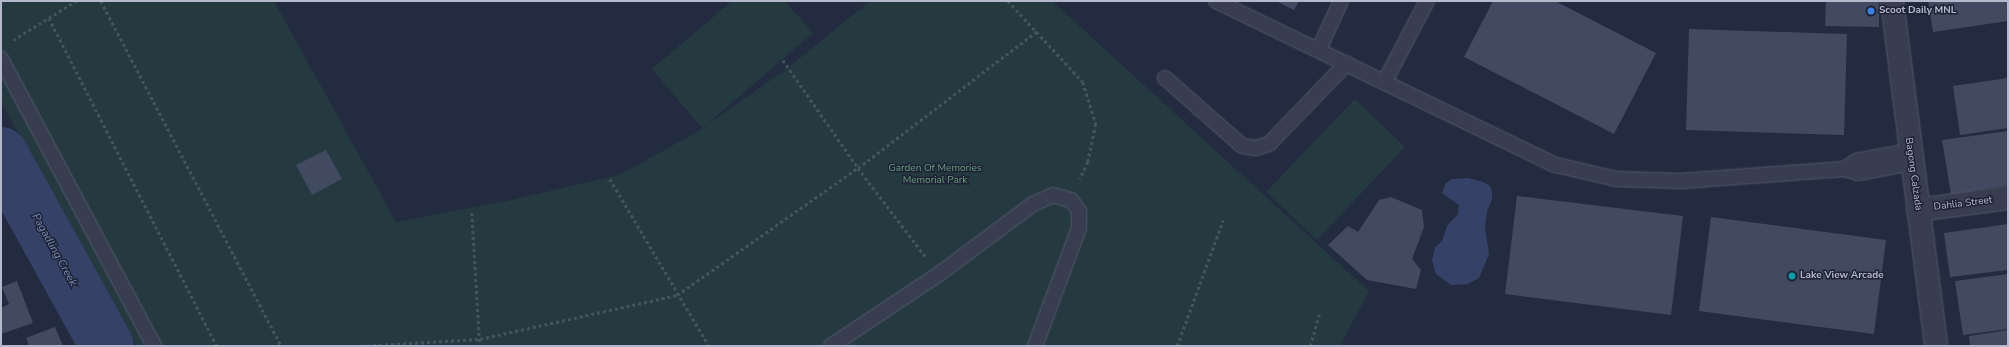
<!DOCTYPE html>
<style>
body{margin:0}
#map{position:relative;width:2009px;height:347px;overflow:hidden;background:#232b40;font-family:"Nunito Sans",sans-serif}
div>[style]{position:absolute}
.green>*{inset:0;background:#253941}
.water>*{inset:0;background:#354166}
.river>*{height:54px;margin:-27px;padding:0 27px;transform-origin:27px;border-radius:27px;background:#354166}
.building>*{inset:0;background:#424a62}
.path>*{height:2.5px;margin-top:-1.25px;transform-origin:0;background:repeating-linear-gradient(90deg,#41555b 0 3px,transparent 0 6px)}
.roads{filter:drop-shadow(0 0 1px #53596b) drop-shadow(0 0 1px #53596b)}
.service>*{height:14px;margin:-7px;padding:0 7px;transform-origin:7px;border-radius:7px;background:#383e50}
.minor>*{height:22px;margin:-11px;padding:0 11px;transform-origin:11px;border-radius:11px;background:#383e50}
.tertiary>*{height:22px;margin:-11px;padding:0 11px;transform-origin:11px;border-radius:11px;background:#383e50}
.dots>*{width:11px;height:11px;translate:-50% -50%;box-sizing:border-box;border:2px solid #1d2335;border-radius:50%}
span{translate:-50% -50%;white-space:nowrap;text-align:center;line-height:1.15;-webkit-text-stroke:3px #1d2335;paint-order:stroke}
.poi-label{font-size:10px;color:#b4b9cb;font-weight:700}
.left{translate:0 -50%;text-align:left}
.park-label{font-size:10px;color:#6a9d7e}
.street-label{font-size:10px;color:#b4b9cb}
.water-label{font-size:11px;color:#7a89b3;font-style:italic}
.frame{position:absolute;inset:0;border:2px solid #b4b9cb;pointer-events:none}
</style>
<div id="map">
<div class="green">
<i style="clip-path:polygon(1px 1px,274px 1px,396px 222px,511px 200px,619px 175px,697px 132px,702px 128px,652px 69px,732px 1px,785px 1px,813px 33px,704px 127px,789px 67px,870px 1px,1052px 1px,1369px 291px,1340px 346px,137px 346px,1px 102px)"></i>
<i style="clip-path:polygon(1355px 99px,1405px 147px,1317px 240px,1266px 192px)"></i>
</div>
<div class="water">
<i style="clip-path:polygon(1468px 178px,1483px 182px,1490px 186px,1492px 191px,1492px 200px,1487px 211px,1485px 228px,1489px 254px,1479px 278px,1468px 284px,1451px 285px,1436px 274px,1432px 260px,1435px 247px,1442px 241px,1447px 226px,1458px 214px,1459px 205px,1442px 193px,1446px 183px,1452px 179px)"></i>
</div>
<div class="river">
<i style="left:1px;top:154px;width:219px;rotate:61.1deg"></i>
</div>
<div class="building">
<i style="clip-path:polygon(1276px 1px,1299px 1px,1294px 10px)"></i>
<i style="clip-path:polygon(1493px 1px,1555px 1px,1656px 53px,1614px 134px,1464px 57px)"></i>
<i style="clip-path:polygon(1826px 1px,1879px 1px,1879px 27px,1825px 26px)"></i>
<i style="clip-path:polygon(1928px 1px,2008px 1px,2008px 21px,1933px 32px)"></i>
<i style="clip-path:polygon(1689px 29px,1847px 34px,1844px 135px,1686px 130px)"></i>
<i style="clip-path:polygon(2008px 78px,2008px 128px,1960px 135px,1953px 86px)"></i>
<i style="clip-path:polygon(2008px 131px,2008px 185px,1951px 194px,1942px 140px)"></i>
<i style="clip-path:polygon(326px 150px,342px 179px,312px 195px,296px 165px)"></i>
<i style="clip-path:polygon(1517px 196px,1683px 216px,1671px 315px,1505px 294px)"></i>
<i style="clip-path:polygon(1391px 197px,1422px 210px,1424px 227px,1412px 259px,1421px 270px,1416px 289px,1367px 280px,1328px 245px,1348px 226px,1358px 232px,1379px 200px)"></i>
<i style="clip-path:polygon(1711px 217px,1886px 240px,1874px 334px,1699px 311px)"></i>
<i style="clip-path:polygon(2008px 224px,2008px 270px,1950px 277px,1944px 233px)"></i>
<i style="clip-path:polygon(2008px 274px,2008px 329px,1963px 335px,1955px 281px)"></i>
<i style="clip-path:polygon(17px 281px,33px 323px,1px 334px,1px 308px,9px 304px,2px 287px)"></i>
<i style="clip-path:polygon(55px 327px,63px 346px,29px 346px,26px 338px)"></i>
<i style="clip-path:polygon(2008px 330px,2008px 346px,1970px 346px,1969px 336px)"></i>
</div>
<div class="path">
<i style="left:101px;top:1px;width:389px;rotate:62.4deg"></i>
<i style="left:1008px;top:1px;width:110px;rotate:47.2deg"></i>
<i style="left:1083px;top:82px;width:44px;rotate:72.8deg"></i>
<i style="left:1096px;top:124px;width:39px;rotate:102deg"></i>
<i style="left:1088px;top:162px;width:19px;rotate:115deg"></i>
<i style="left:49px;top:18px;width:369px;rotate:62.9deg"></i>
<i style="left:13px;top:40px;width:74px;rotate:-31.8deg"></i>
<i style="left:783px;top:60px;width:131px;rotate:55.2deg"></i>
<i style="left:858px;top:168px;width:111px;rotate:52.7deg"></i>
<i style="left:610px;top:179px;width:194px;rotate:59.3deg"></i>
<i style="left:472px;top:213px;width:133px;rotate:86.6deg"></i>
<i style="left:361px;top:346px;width:119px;rotate:-3.4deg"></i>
<i style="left:480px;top:339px;width:202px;rotate:-12.6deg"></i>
<i style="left:677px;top:295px;width:221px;rotate:-35.1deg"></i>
<i style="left:858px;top:168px;width:225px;rotate:-37.4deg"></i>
<i style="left:1177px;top:346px;width:134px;rotate:-69.9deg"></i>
<i style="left:1310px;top:346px;width:36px;rotate:-74deg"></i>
</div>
<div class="roads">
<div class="service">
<i style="left:1216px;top:1px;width:377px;rotate:25.8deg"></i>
<i style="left:1556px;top:165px;width:62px;rotate:13.1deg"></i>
<i style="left:1616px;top:179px;width:65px;rotate:1.8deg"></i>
<i style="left:1681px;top:181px;width:164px;rotate:-4.2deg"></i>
<i style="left:1845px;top:169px;width:14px;rotate:17deg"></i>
<i style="left:1858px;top:173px;width:55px;rotate:-10.5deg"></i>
<i style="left:1319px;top:49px;width:53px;rotate:-65.4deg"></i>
<i style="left:1px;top:59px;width:325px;rotate:61.9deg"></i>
<i style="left:1165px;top:78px;width:103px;rotate:41.4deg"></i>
<i style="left:1242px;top:146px;width:14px;rotate:8deg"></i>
<i style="left:1256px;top:148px;width:14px;rotate:-17deg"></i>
<i style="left:1269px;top:144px;width:112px;rotate:-46.1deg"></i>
<i style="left:1385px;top:81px;width:90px;rotate:-62.3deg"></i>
<i style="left:1845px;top:169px;width:14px;rotate:-36deg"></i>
<i style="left:1856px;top:161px;width:55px;rotate:-10.5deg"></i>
<i style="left:831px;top:346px;width:130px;rotate:-33.7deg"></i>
<i style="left:939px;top:274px;width:117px;rotate:-36.7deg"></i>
<i style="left:1033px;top:204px;width:22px;rotate:-24deg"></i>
<i style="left:1053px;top:195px;width:19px;rotate:16deg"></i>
<i style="left:1071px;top:200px;width:14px;rotate:54deg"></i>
<i style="left:1079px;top:211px;width:17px;rotate:90deg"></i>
<i style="left:1079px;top:228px;width:126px;rotate:110.4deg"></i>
</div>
<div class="minor">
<i style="left:1918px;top:210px;width:91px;rotate:-7.6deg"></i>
</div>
<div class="tertiary">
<i style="left:1892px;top:1px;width:348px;rotate:82.7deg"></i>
</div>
</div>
<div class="dots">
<i style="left:1871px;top:11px;background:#3f7fe0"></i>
<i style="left:1792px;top:276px;background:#0f9aa8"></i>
</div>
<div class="poi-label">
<span class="left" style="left:1879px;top:11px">Scoot Daily MNL</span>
<span class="left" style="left:1800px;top:276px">Lake View Arcade</span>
</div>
<div class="park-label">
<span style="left:935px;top:174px">Garden Of Memories<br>Memorial Park</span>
</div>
<div class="street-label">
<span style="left:1913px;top:174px;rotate:82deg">Bagong Calzada</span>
<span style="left:1963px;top:204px;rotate:-7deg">Dahlia Street</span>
</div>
<div class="water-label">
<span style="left:54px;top:250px;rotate:61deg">Pagadling Creek</span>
</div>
<div class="frame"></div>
</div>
